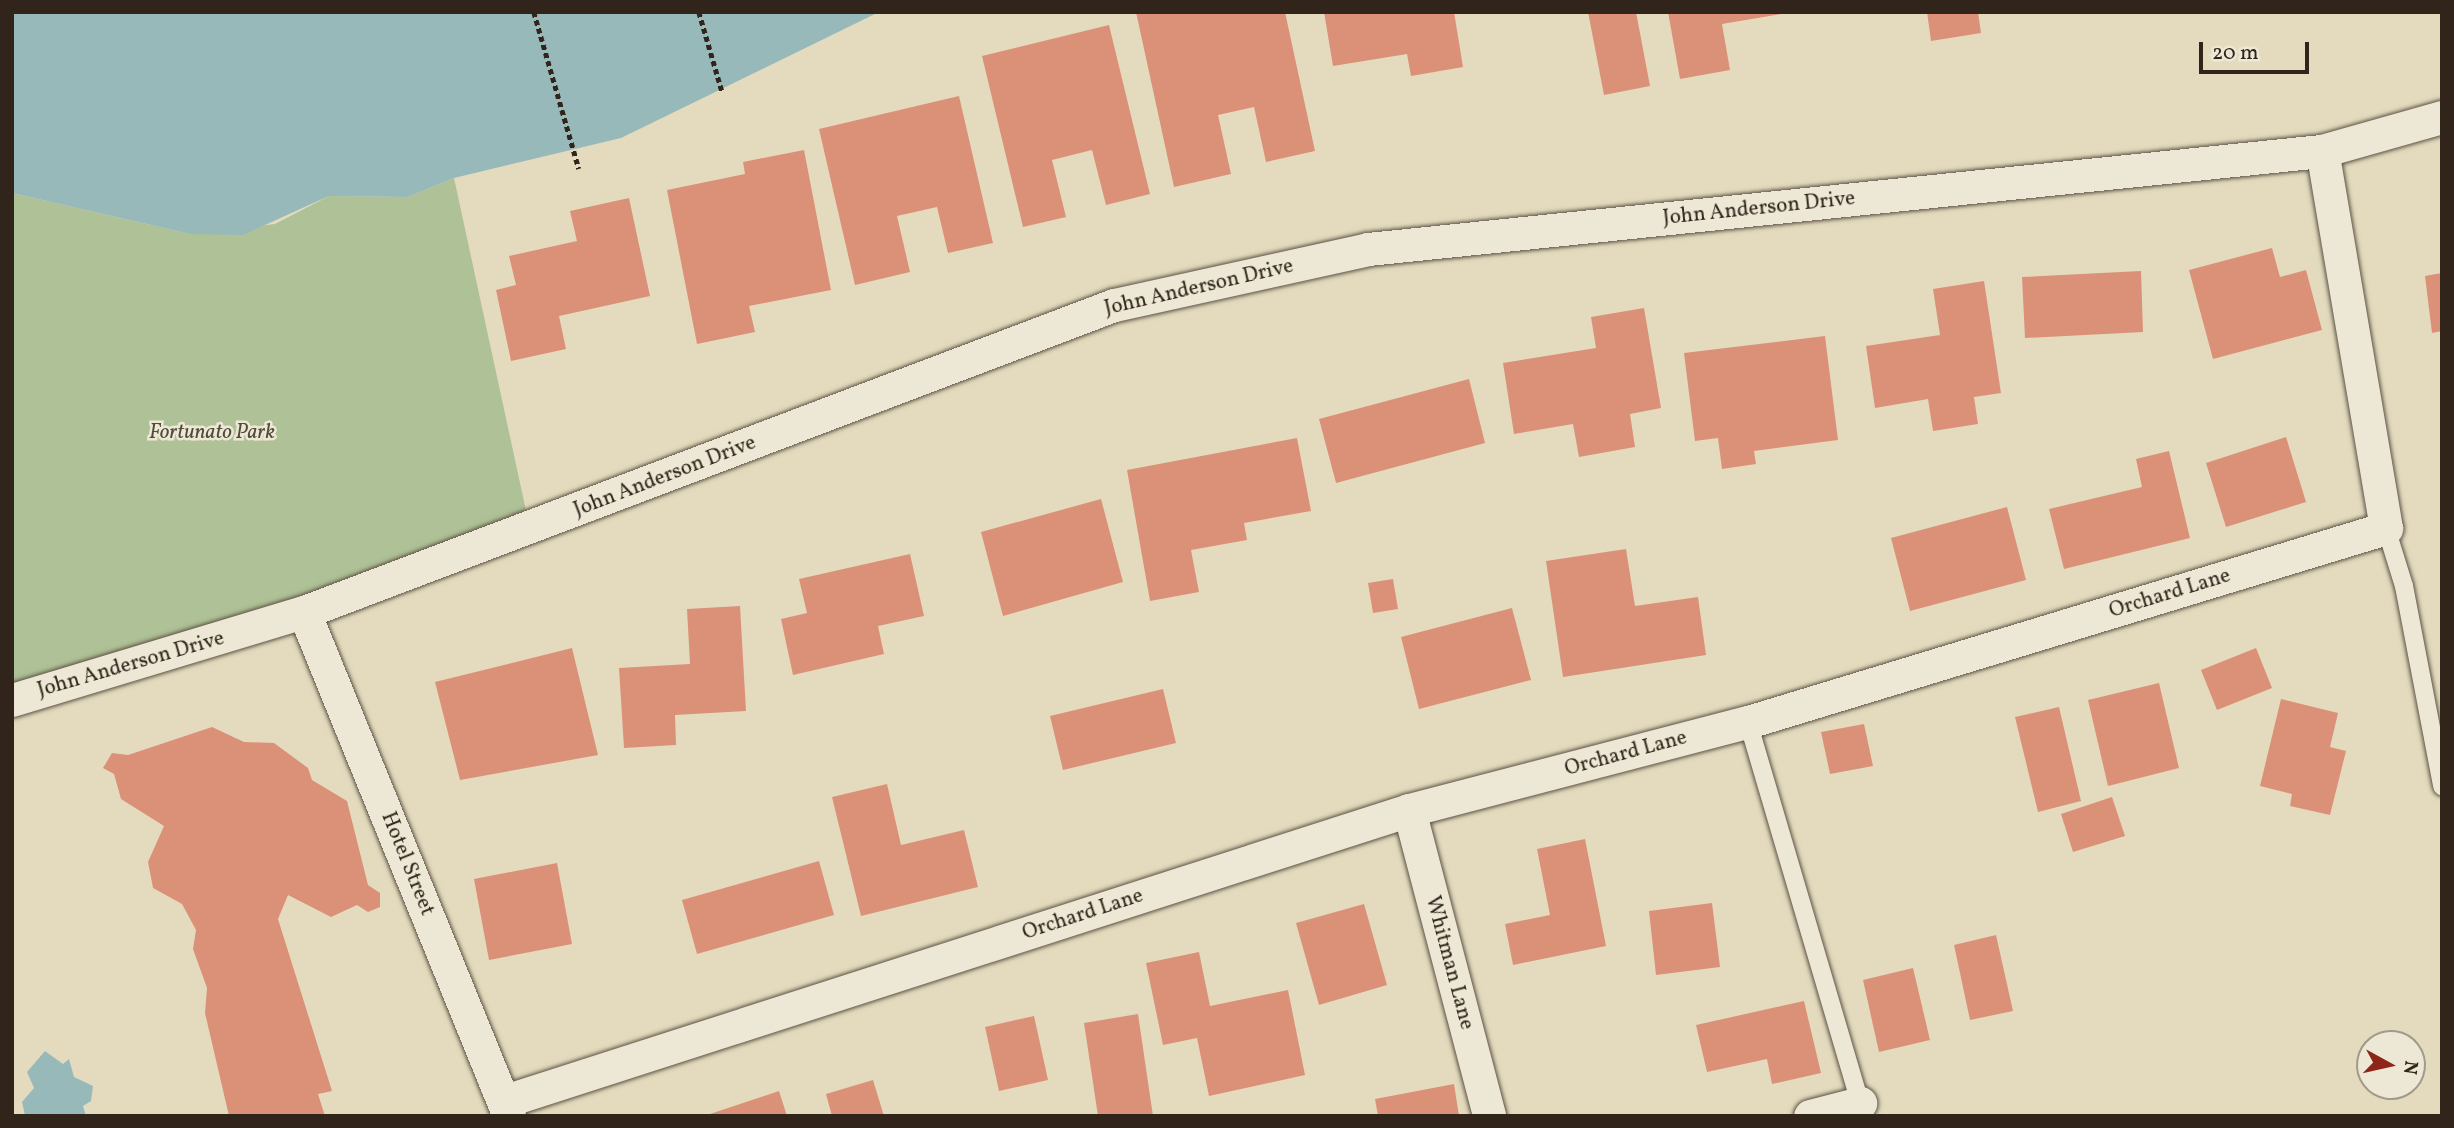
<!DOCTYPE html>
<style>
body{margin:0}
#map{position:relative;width:2454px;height:1128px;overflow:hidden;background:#e4dbbe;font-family:Vollkorn,serif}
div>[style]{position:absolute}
.green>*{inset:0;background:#afc196}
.water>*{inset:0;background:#98b9ba}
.building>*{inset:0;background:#db9178}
.path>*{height:4.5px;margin-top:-2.25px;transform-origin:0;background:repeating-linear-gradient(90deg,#30241b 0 5px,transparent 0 8.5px)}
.roads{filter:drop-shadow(0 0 2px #5d5244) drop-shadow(0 0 2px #5d5244)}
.lane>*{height:18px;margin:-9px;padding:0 9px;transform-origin:9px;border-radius:9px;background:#ede8d5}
.street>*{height:33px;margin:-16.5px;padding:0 16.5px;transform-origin:16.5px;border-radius:16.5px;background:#ede8d5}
span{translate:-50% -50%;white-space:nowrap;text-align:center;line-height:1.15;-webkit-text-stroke:5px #ede8d5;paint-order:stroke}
.street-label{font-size:21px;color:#30241b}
.park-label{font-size:21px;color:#504b3a;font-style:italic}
.frame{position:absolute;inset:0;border:14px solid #30241b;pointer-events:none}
.north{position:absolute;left:2356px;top:1030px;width:70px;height:70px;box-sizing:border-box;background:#ede8d5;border:2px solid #a19a8b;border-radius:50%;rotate:98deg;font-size:19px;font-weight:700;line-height:28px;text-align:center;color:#30241b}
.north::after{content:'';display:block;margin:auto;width:24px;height:32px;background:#8f2418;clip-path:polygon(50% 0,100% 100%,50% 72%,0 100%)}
.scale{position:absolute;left:2199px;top:42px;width:110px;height:32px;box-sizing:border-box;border:4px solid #30241b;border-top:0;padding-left:9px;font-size:21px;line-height:24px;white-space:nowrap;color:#30241b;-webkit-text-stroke:5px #ede8d5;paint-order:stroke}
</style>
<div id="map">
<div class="green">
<i style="clip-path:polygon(454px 178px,530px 529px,12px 700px,12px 193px,190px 234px,275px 224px,329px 196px,408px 197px)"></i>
</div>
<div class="water">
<i style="clip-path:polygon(12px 12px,879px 12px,621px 138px,454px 178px,408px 197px,329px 196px,243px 235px,190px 234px,12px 193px)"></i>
<i style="clip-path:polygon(45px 1051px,63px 1064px,69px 1059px,74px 1077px,93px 1086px,91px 1101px,83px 1106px,86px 1116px,25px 1116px,22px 1102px,34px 1088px,27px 1072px)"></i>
</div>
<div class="building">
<i style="clip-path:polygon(1136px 12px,1285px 12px,1315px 151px,1266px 162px,1254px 107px,1218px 115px,1231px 174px,1174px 187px)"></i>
<i style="clip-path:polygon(1324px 12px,1454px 12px,1463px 67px,1411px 76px,1407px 54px,1333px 66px)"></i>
<i style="clip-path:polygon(1588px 12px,1636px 12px,1650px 86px,1604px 95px)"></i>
<i style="clip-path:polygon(1668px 12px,1781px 12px,1781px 14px,1722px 24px,1730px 70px,1680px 79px)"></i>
<i style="clip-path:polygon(1927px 12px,1978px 12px,1981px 33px,1931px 41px)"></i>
<i style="clip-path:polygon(1109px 25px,1150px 194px,1106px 205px,1092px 150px,1052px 160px,1066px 217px,1023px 227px,982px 56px)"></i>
<i style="clip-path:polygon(959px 96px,993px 243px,948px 253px,937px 207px,897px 216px,910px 272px,855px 285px,819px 129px)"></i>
<i style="clip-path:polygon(804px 150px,831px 290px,749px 306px,755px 332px,697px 344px,667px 190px,745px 174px,743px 162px)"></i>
<i style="clip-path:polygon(629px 198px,650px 296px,559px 316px,566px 349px,511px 361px,496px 290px,516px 285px,509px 256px,577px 241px,570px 211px)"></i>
<i style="clip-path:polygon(2272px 248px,2280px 277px,2306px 270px,2322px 330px,2213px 359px,2189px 270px)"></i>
<i style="clip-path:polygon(2141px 271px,2143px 332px,2025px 338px,2022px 277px)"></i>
<i style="clip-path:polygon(2442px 273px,2442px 331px,2432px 333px,2425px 276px)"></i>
<i style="clip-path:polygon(1984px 281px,2001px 393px,1974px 397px,1978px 424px,1933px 431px,1928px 399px,1875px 408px,1866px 346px,1940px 335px,1933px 289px)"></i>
<i style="clip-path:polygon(1644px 308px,1661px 408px,1630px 414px,1635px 447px,1579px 457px,1573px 424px,1514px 434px,1503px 363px,1596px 348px,1591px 317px)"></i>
<i style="clip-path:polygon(1825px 336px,1838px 440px,1754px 451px,1756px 464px,1722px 469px,1718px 438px,1695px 441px,1684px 353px)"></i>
<i style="clip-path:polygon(1469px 379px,1485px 443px,1336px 483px,1319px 419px)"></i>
<i style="clip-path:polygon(2286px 437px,2306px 502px,2226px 527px,2206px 463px)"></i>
<i style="clip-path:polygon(1297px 438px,1311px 511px,1244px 523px,1247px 540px,1191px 550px,1199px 592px,1150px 601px,1127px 470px)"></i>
<i style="clip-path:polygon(2169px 451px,2190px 538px,2064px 569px,2049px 509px,2142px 487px,2136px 459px)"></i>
<i style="clip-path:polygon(1101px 499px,1123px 582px,1003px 616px,981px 532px)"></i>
<i style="clip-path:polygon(2007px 507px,2026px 580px,1910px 611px,1891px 538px)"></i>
<i style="clip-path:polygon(1626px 549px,1635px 606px,1698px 597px,1706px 655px,1563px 677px,1546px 561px)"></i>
<i style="clip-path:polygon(910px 554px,924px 616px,878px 626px,884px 654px,793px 675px,781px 619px,807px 613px,799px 579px)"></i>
<i style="clip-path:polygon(1393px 579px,1398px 609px,1373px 613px,1368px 583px)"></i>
<i style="clip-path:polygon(740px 606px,746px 711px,675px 715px,676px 745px,624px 748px,619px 668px,690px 664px,687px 609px)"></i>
<i style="clip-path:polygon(1512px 608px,1531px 680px,1419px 709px,1401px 637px)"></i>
<i style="clip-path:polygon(572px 648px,598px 755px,460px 780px,435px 682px)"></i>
<i style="clip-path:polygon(2256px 648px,2272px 688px,2217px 710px,2201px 670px)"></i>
<i style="clip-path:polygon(2159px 683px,2179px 768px,2108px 786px,2088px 700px)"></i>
<i style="clip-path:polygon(1163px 689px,1176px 743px,1063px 770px,1050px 716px)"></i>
<i style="clip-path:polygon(2281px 699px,2338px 713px,2330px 747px,2346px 751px,2330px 815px,2290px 806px,2292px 794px,2260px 786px)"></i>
<i style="clip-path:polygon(2059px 707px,2081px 801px,2038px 812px,2015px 717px)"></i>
<i style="clip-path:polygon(1864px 724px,1873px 766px,1830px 774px,1821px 732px)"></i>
<i style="clip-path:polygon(212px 727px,244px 742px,274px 743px,308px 768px,312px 780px,347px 801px,368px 885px,380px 893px,380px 907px,368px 912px,357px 905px,331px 917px,288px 895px,278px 919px,332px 1091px,318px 1094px,325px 1116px,229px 1116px,205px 1013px,207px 988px,193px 949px,196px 930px,182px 904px,153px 888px,148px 862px,164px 826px,121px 799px,114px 774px,103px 768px,112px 753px,128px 755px)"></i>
<i style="clip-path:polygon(887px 784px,901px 845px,964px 830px,978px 887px,861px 916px,832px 797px)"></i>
<i style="clip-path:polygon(2112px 797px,2125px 836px,2073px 852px,2061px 814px)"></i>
<i style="clip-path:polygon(1585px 839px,1606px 946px,1513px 965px,1505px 924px,1550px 915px,1537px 849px)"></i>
<i style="clip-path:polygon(819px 861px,834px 915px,697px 954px,682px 900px)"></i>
<i style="clip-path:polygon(557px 863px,572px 944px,489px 960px,474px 879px)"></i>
<i style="clip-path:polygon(1712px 903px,1720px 967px,1656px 975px,1649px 911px)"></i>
<i style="clip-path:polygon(1364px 904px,1387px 985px,1319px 1005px,1296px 923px)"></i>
<i style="clip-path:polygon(1996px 935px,2013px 1011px,1970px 1020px,1954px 945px)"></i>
<i style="clip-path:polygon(1199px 952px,1210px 1006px,1288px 990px,1305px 1075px,1209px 1096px,1197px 1038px,1163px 1045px,1146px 963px)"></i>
<i style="clip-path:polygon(1913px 968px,1930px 1040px,1879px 1052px,1863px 980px)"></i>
<i style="clip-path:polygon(1804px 1001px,1821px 1073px,1772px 1084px,1767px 1059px,1707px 1072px,1696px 1025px)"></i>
<i style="clip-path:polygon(1138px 1014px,1153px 1116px,1098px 1116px,1084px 1023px)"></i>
<i style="clip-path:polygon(1034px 1016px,1048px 1080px,999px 1091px,985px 1027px)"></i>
<i style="clip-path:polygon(873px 1080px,884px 1116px,832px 1116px,826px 1094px)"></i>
<i style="clip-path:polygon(1454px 1084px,1459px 1116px,1378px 1116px,1375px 1099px)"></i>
<i style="clip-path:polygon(779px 1091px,787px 1116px,707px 1116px,707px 1115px)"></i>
</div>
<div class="path">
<i style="left:534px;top:12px;width:163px;rotate:74deg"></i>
<i style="left:699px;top:12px;width:82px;rotate:73.8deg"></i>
</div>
<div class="roads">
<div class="lane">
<i style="left:2386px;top:528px;width:61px;rotate:72.8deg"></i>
<i style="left:2404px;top:586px;width:204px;rotate:79.2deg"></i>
<i style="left:1748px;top:722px;width:397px;rotate:73.6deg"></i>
</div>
<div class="street">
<i style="left:304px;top:612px;width:544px;rotate:67.87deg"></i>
<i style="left:12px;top:700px;width:305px;rotate:-16.8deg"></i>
<i style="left:304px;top:612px;width:866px;rotate:-20.76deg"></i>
<i style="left:1114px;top:305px;width:260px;rotate:-12.4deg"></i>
<i style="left:1368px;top:249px;width:959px;rotate:-5.87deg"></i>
<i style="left:2322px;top:151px;width:125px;rotate:-15.8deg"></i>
<i style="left:1409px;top:810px;width:316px;rotate:75.3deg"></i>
<i style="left:505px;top:1101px;width:950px;rotate:-17.84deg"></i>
<i style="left:1409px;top:810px;width:350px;rotate:-14.6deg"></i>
<i style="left:1748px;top:722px;width:667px;rotate:-16.91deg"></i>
<i style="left:2386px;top:528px;width:382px;rotate:-99.6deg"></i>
<i style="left:1810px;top:1116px;width:52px;rotate:-14.6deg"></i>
</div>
</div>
<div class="street-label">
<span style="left:1759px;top:209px;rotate:-6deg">John Anderson Drive</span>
<span style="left:1199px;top:288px;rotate:-13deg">John Anderson Drive</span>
<span style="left:665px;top:477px;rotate:-21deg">John Anderson Drive</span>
<span style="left:2170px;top:594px;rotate:-17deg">Orchard Lane</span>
<span style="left:131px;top:665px;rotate:-16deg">John Anderson Drive</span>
<span style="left:1626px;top:754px;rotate:-15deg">Orchard Lane</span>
<span style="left:407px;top:864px;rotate:68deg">Hotel Street</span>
<span style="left:1083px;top:915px;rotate:-18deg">Orchard Lane</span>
<span style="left:1449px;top:963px;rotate:75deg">Whitman Lane</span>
</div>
<div class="park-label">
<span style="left:212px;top:433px">Fortunato Park</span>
</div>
<div class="frame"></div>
<div class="north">N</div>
<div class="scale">20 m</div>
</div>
